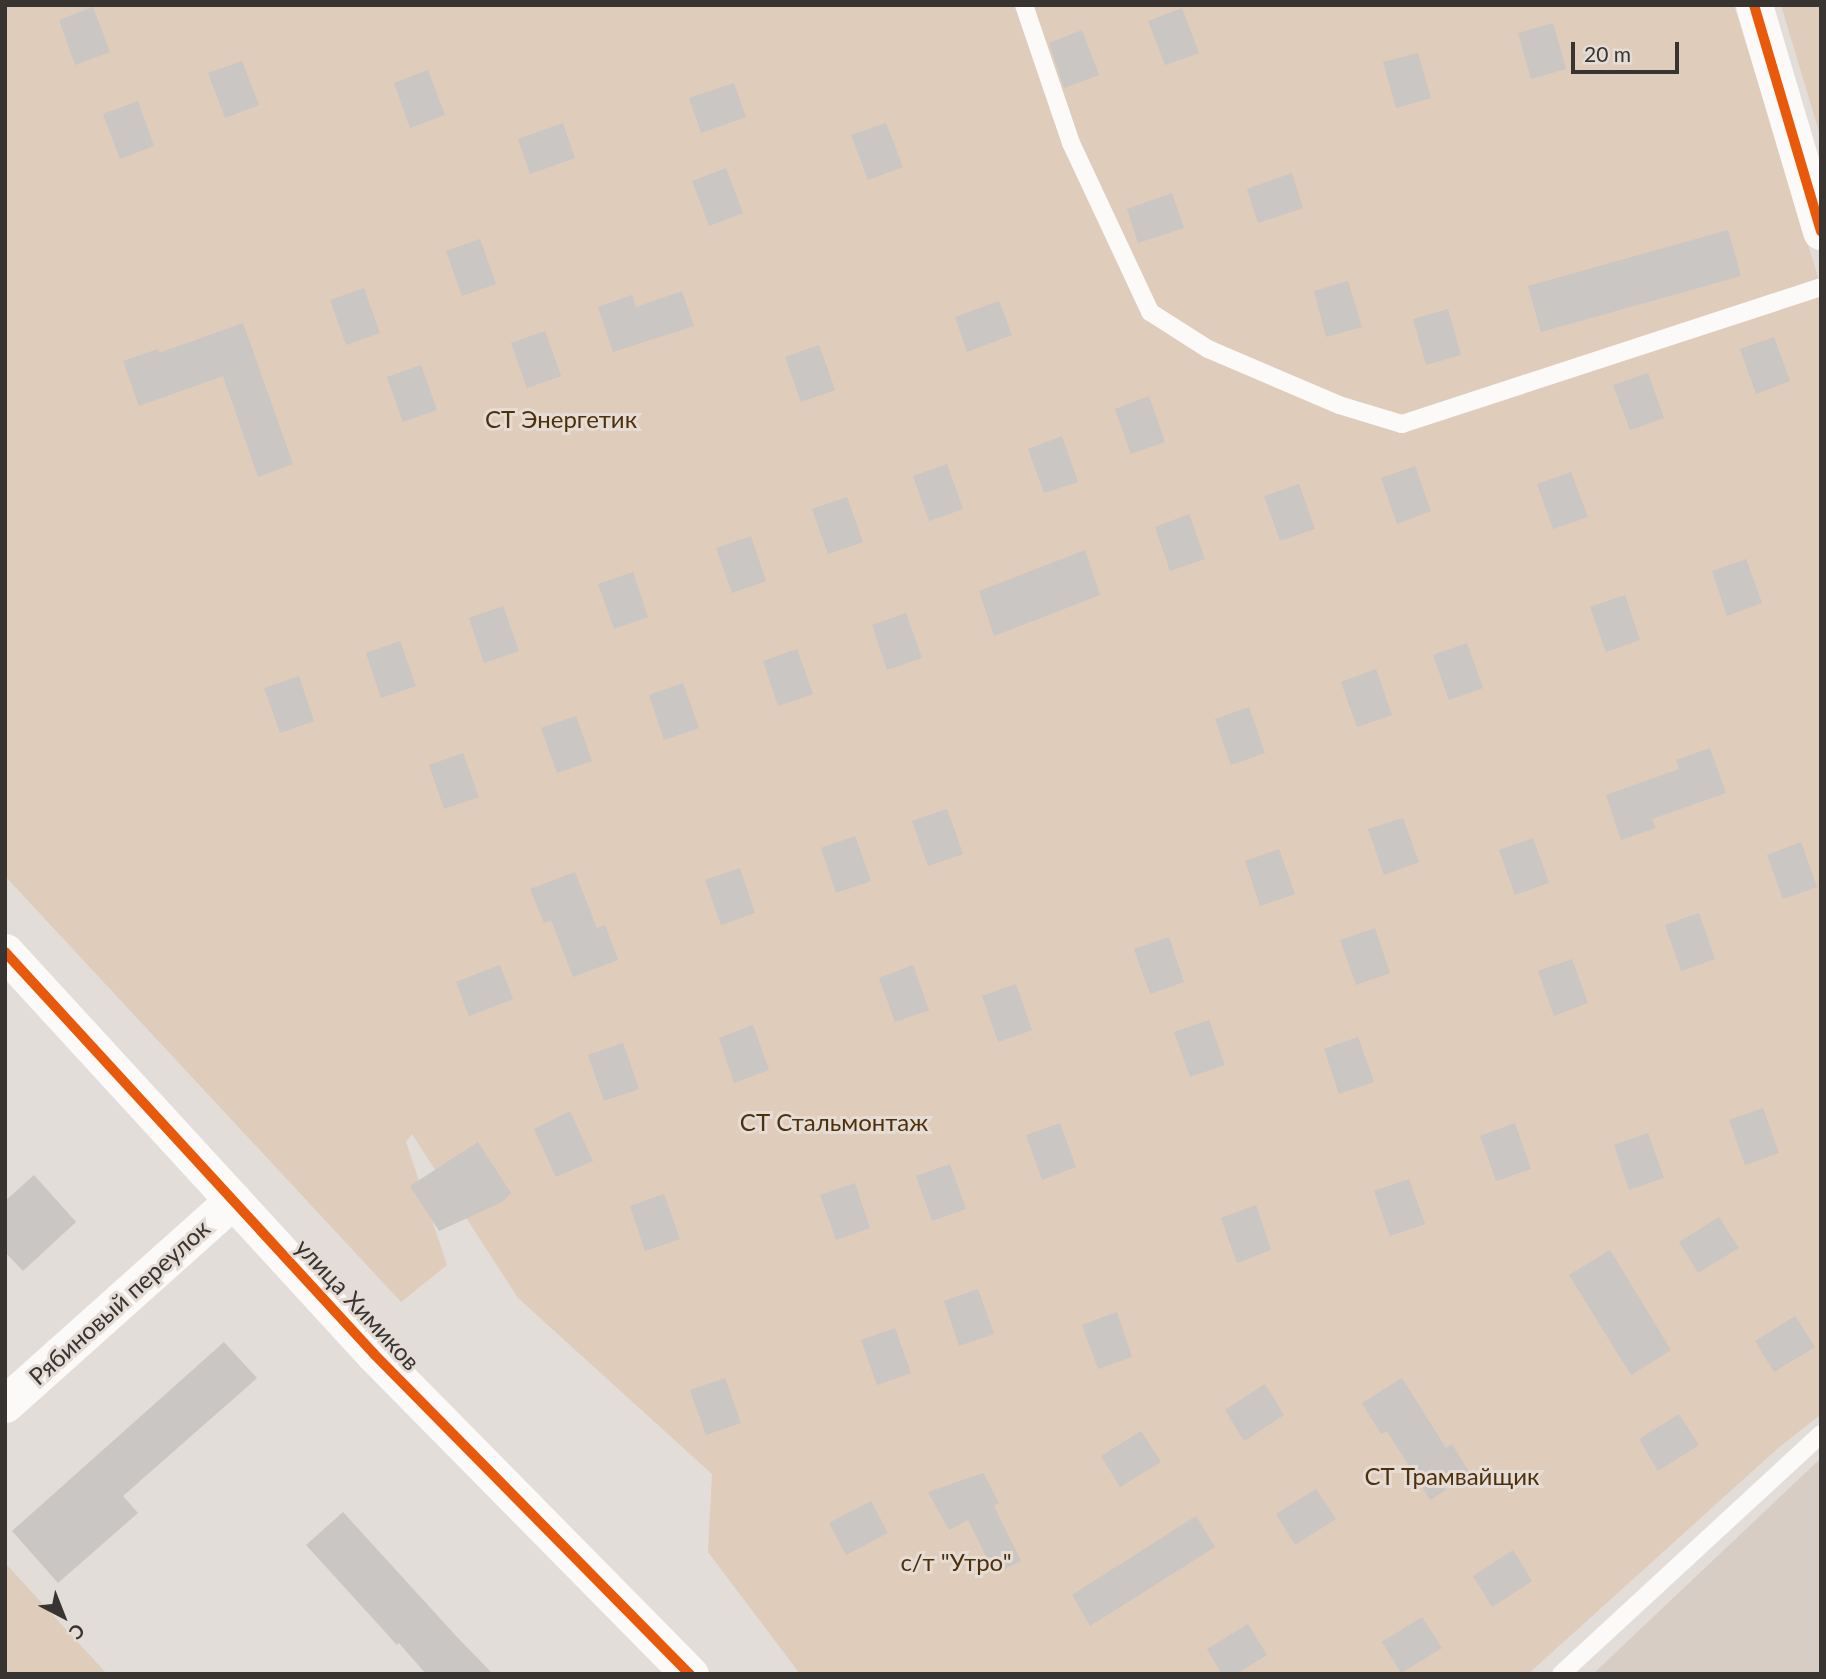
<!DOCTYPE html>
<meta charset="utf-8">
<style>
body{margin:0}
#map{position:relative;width:1826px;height:1679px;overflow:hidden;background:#e2ddd8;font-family:Lato,sans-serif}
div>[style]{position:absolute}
.built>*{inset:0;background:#d7cdc5}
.green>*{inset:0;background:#dfccba}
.building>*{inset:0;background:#cac6c3}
.service>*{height:18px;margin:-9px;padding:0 9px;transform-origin:9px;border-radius:9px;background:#fbfaf9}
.minor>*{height:37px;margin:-18.5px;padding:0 18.5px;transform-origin:18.5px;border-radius:18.5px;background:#fbfaf9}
.cycleway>*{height:10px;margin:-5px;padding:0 5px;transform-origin:5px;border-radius:5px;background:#e8590c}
span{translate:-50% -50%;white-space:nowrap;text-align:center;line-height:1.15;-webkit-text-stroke:6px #e5ddd5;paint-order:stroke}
.park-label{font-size:24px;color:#4f300b}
.street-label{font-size:24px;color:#373431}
.frame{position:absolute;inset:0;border:7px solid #373431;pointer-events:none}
.north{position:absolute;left:28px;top:1581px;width:70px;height:70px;-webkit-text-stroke:5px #e5ddd5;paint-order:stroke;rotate:138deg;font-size:19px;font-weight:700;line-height:28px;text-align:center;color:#373431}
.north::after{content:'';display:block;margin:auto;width:24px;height:32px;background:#373431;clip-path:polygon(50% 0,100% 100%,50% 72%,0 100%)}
.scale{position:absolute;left:1571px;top:42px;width:108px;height:32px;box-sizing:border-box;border:4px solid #373431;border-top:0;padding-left:9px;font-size:21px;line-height:24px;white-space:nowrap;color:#373431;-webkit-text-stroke:5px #e5ddd5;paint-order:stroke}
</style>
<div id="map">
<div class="built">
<i style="clip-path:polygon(1821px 1458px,1821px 1674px,1593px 1674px)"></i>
</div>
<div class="green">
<i style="clip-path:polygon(5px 5px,1734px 5px,1821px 287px,1821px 1414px,1777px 1449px,1528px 1674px,800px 1674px,708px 1552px,712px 1474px,518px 1298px,412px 1134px,406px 1142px,447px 1265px,401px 1302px,5px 876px)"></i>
<i style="clip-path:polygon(1781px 5px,1821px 5px,1821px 138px)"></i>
<i style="clip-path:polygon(5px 1563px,107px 1674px,5px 1673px)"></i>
</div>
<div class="building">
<i style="clip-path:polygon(93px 7px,110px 52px,75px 65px,59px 20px)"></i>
<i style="clip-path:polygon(1182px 8px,1199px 53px,1165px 65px,1148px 21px)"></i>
<i style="clip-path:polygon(1553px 23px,1566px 69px,1531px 79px,1518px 33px)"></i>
<i style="clip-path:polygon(1082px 30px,1099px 75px,1064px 88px,1049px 43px)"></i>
<i style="clip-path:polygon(1418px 53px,1431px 98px,1396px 108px,1383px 62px)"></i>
<i style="clip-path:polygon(242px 61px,259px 105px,225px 118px,208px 73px)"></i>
<i style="clip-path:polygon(428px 70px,445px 115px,410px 128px,394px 83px)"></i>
<i style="clip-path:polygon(734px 83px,746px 117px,701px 133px,689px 98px)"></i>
<i style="clip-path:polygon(138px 101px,154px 146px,120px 159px,103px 114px)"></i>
<i style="clip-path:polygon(563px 123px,575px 158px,530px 174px,518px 139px)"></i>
<i style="clip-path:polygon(886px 123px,903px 167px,868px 180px,851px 135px)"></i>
<i style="clip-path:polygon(726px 168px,743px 213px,709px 226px,692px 181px)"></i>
<i style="clip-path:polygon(1292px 173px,1303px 208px,1258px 223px,1247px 189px)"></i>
<i style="clip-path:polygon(1172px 193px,1184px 228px,1138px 243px,1127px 209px)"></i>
<i style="clip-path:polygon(1728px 230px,1741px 276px,1541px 332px,1528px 286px)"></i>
<i style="clip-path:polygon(480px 239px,496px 284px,462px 296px,446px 251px)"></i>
<i style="clip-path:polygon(1348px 281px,1362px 327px,1326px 337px,1314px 291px)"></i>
<i style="clip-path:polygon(364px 288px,380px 333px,346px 345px,330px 300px)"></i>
<i style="clip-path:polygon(682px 291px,694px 326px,613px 352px,598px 307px,632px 295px,636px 307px)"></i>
<i style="clip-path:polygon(999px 301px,1012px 335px,967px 352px,955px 317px)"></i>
<i style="clip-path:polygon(1448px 309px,1461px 355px,1426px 365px,1413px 319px)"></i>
<i style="clip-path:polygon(243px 323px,293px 464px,258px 477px,223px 376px,139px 406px,123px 361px,158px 349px,159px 353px)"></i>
<i style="clip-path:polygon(545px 331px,561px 376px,527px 388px,511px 343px)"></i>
<i style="clip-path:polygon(1774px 337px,1790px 381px,1756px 394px,1740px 349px)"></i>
<i style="clip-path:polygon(819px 345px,835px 390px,801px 402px,785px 357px)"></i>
<i style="clip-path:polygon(421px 365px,437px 410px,403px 422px,387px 377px)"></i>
<i style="clip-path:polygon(1648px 373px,1664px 418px,1630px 430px,1613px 385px)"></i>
<i style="clip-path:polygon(1149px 396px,1165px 442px,1131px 454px,1115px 409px)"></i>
<i style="clip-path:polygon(1062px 436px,1078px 482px,1044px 493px,1028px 449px)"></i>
<i style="clip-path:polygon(947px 464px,963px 509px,929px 521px,913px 476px)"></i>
<i style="clip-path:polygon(1415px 466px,1431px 511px,1397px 524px,1381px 478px)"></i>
<i style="clip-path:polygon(1571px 472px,1588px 517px,1553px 529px,1537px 484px)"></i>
<i style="clip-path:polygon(1299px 484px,1315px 529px,1280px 541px,1264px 496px)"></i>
<i style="clip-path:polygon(847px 497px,863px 542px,828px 554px,812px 509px)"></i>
<i style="clip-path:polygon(1189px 514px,1205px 559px,1170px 571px,1155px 527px)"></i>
<i style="clip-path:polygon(751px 536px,766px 581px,732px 593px,716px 548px)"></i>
<i style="clip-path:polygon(1085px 550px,1100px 595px,994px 636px,979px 591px)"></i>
<i style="clip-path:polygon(1746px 559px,1762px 603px,1727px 616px,1712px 571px)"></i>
<i style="clip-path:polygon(633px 572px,648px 617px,614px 629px,598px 584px)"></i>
<i style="clip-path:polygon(1625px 595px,1640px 640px,1606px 652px,1590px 607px)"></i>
<i style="clip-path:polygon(503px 606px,519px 651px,484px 663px,469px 618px)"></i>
<i style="clip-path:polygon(906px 613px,922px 658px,887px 670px,872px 625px)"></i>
<i style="clip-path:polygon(400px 641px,416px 686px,381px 698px,366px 653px)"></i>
<i style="clip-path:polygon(1467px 643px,1483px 688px,1449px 700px,1433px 655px)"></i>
<i style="clip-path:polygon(797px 649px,813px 694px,778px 706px,763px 661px)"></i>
<i style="clip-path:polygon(1376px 669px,1392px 715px,1357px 727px,1341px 682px)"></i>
<i style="clip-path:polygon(299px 676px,314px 721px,280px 733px,264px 688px)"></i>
<i style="clip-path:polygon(683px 683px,699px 728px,664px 740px,649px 695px)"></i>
<i style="clip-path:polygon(1249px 707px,1265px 753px,1231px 765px,1215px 719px)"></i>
<i style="clip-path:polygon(576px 716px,592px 761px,557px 773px,541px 728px)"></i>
<i style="clip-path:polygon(1710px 748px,1726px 793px,1652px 819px,1656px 828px,1621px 840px,1606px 795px,1679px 769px,1676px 760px)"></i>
<i style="clip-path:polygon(463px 753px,479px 797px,444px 809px,429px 765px)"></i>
<i style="clip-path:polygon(947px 809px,963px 854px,928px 866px,912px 821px)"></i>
<i style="clip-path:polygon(1403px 818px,1419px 862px,1384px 875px,1368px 829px)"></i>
<i style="clip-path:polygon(855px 836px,871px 881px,836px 893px,821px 848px)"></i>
<i style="clip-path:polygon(1533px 838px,1549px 883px,1515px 895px,1499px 850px)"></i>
<i style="clip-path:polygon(1801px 842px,1817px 887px,1783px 899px,1767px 855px)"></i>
<i style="clip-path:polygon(1279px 849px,1295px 894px,1260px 906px,1245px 861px)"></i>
<i style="clip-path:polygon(740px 868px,755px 913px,721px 925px,705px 880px)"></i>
<i style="clip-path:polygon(575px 872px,597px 928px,605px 925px,618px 960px,573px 977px,551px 920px,544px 923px,530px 889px)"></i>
<i style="clip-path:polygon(1699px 913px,1715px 959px,1681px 971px,1665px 925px)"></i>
<i style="clip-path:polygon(1375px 928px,1390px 973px,1356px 985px,1340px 940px)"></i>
<i style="clip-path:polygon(1169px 937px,1184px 982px,1150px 994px,1134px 949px)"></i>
<i style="clip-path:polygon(1572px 959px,1588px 1003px,1554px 1016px,1538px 971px)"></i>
<i style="clip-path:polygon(500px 965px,513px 999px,469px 1016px,456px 982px)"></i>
<i style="clip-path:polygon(913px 965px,929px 1010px,895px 1022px,879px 978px)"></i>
<i style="clip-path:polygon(1016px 984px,1032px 1030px,998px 1042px,982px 996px)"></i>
<i style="clip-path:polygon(1209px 1020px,1225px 1065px,1190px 1077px,1174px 1032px)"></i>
<i style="clip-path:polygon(753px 1025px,769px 1070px,734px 1083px,719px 1038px)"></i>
<i style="clip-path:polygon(1358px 1037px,1374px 1082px,1339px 1094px,1324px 1049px)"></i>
<i style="clip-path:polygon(623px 1043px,639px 1089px,604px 1101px,588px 1055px)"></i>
<i style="clip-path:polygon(1763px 1108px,1779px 1153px,1745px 1165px,1729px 1120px)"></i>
<i style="clip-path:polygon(570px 1111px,593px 1161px,556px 1177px,534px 1129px)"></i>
<i style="clip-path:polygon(1060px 1123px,1076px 1167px,1042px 1180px,1026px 1135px)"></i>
<i style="clip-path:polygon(1515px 1123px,1531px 1169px,1496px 1181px,1480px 1136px)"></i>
<i style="clip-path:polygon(1648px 1133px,1664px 1178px,1629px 1190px,1614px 1145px)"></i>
<i style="clip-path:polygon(478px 1142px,511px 1193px,502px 1202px,439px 1231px,410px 1186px)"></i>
<i style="clip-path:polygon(950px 1164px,966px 1209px,932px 1221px,916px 1176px)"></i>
<i style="clip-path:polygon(34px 1175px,76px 1222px,23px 1271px,5px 1252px,5px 1201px)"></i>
<i style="clip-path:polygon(1409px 1179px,1425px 1224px,1390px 1236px,1374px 1191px)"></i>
<i style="clip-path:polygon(855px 1183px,870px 1228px,836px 1240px,820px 1195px)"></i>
<i style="clip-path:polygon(664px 1194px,680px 1239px,645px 1251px,630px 1206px)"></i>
<i style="clip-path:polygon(1256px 1205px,1271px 1250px,1237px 1263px,1221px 1218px)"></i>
<i style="clip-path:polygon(1719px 1217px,1739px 1248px,1698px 1273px,1679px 1242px)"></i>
<i style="clip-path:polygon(1610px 1250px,1671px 1350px,1631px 1375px,1569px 1275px)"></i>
<i style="clip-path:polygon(978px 1289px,994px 1334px,959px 1346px,944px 1301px)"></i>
<i style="clip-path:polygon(1117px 1312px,1132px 1357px,1098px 1369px,1082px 1325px)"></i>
<i style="clip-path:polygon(1795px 1316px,1815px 1347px,1774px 1372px,1755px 1341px)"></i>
<i style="clip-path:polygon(895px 1328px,911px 1373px,877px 1385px,861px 1340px)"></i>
<i style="clip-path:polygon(224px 1342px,257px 1378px,123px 1496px,138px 1513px,58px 1583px,12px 1531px)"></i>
<i style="clip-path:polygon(725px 1378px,741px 1423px,706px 1435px,690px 1390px)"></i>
<i style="clip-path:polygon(1402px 1378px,1446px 1448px,1452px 1444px,1471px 1475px,1430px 1500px,1387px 1431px,1381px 1434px,1362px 1403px)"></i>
<i style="clip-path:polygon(1265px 1384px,1284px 1415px,1244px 1441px,1225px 1410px)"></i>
<i style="clip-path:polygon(1679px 1414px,1699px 1445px,1658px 1471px,1639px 1439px)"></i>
<i style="clip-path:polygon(1141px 1431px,1161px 1462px,1120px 1487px,1101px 1456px)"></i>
<i style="clip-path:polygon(983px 1473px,999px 1503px,994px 1506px,1021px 1561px,995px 1574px,968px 1520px,949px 1530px,928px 1492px)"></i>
<i style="clip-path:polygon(1316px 1489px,1336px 1519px,1295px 1545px,1276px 1514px)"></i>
<i style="clip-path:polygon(871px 1501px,888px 1533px,846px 1555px,829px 1523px)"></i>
<i style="clip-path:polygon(343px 1512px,457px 1637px,493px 1674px,426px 1674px,399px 1643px,397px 1645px,306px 1545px)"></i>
<i style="clip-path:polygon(1196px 1516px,1215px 1547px,1090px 1626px,1072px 1595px)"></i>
<i style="clip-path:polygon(1513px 1550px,1532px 1581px,1492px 1607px,1473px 1576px)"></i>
<i style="clip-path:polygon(1422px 1617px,1442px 1648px,1401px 1673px,1382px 1642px)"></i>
<i style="clip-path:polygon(1248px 1624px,1267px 1655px,1236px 1674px,1222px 1674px,1207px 1649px)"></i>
</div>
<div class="service">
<i style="left:1024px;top:5px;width:146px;rotate:71.2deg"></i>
<i style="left:1071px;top:143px;width:187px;rotate:64.9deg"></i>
<i style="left:1150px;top:312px;width:69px;rotate:32.5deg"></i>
<i style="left:1208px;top:349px;width:142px;rotate:23.1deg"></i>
<i style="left:1339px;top:405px;width:66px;rotate:16.8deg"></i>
<i style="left:1402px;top:424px;width:441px;rotate:-18.1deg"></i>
<i style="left:1561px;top:1674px;width:354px;rotate:-42.7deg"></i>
</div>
<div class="minor">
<i style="left:1754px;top:5px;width:236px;rotate:73.5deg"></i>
<i style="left:5px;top:952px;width:546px;rotate:47.45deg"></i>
<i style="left:374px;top:1354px;width:450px;rotate:45.4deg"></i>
<i style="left:5px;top:1404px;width:306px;rotate:-41.8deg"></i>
</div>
<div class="cycleway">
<i style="left:1754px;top:5px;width:236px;rotate:73.5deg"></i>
<i style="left:5px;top:952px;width:546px;rotate:47.45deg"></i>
<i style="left:374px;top:1354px;width:450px;rotate:45.4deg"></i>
</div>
<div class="park-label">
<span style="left:561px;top:419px">СТ Энергетик</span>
<span style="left:834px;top:1122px">СТ Стальмонтаж</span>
<span style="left:1452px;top:1476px">СТ Трамвайщик</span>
<span style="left:956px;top:1562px">с/т "Утро"</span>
</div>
<div class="street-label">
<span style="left:119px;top:1302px;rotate:-42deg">Рябиновый переулок</span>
<span style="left:358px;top:1304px;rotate:47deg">улица Химиков</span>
</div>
<div class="frame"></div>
<div class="north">С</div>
<div class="scale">20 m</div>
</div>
